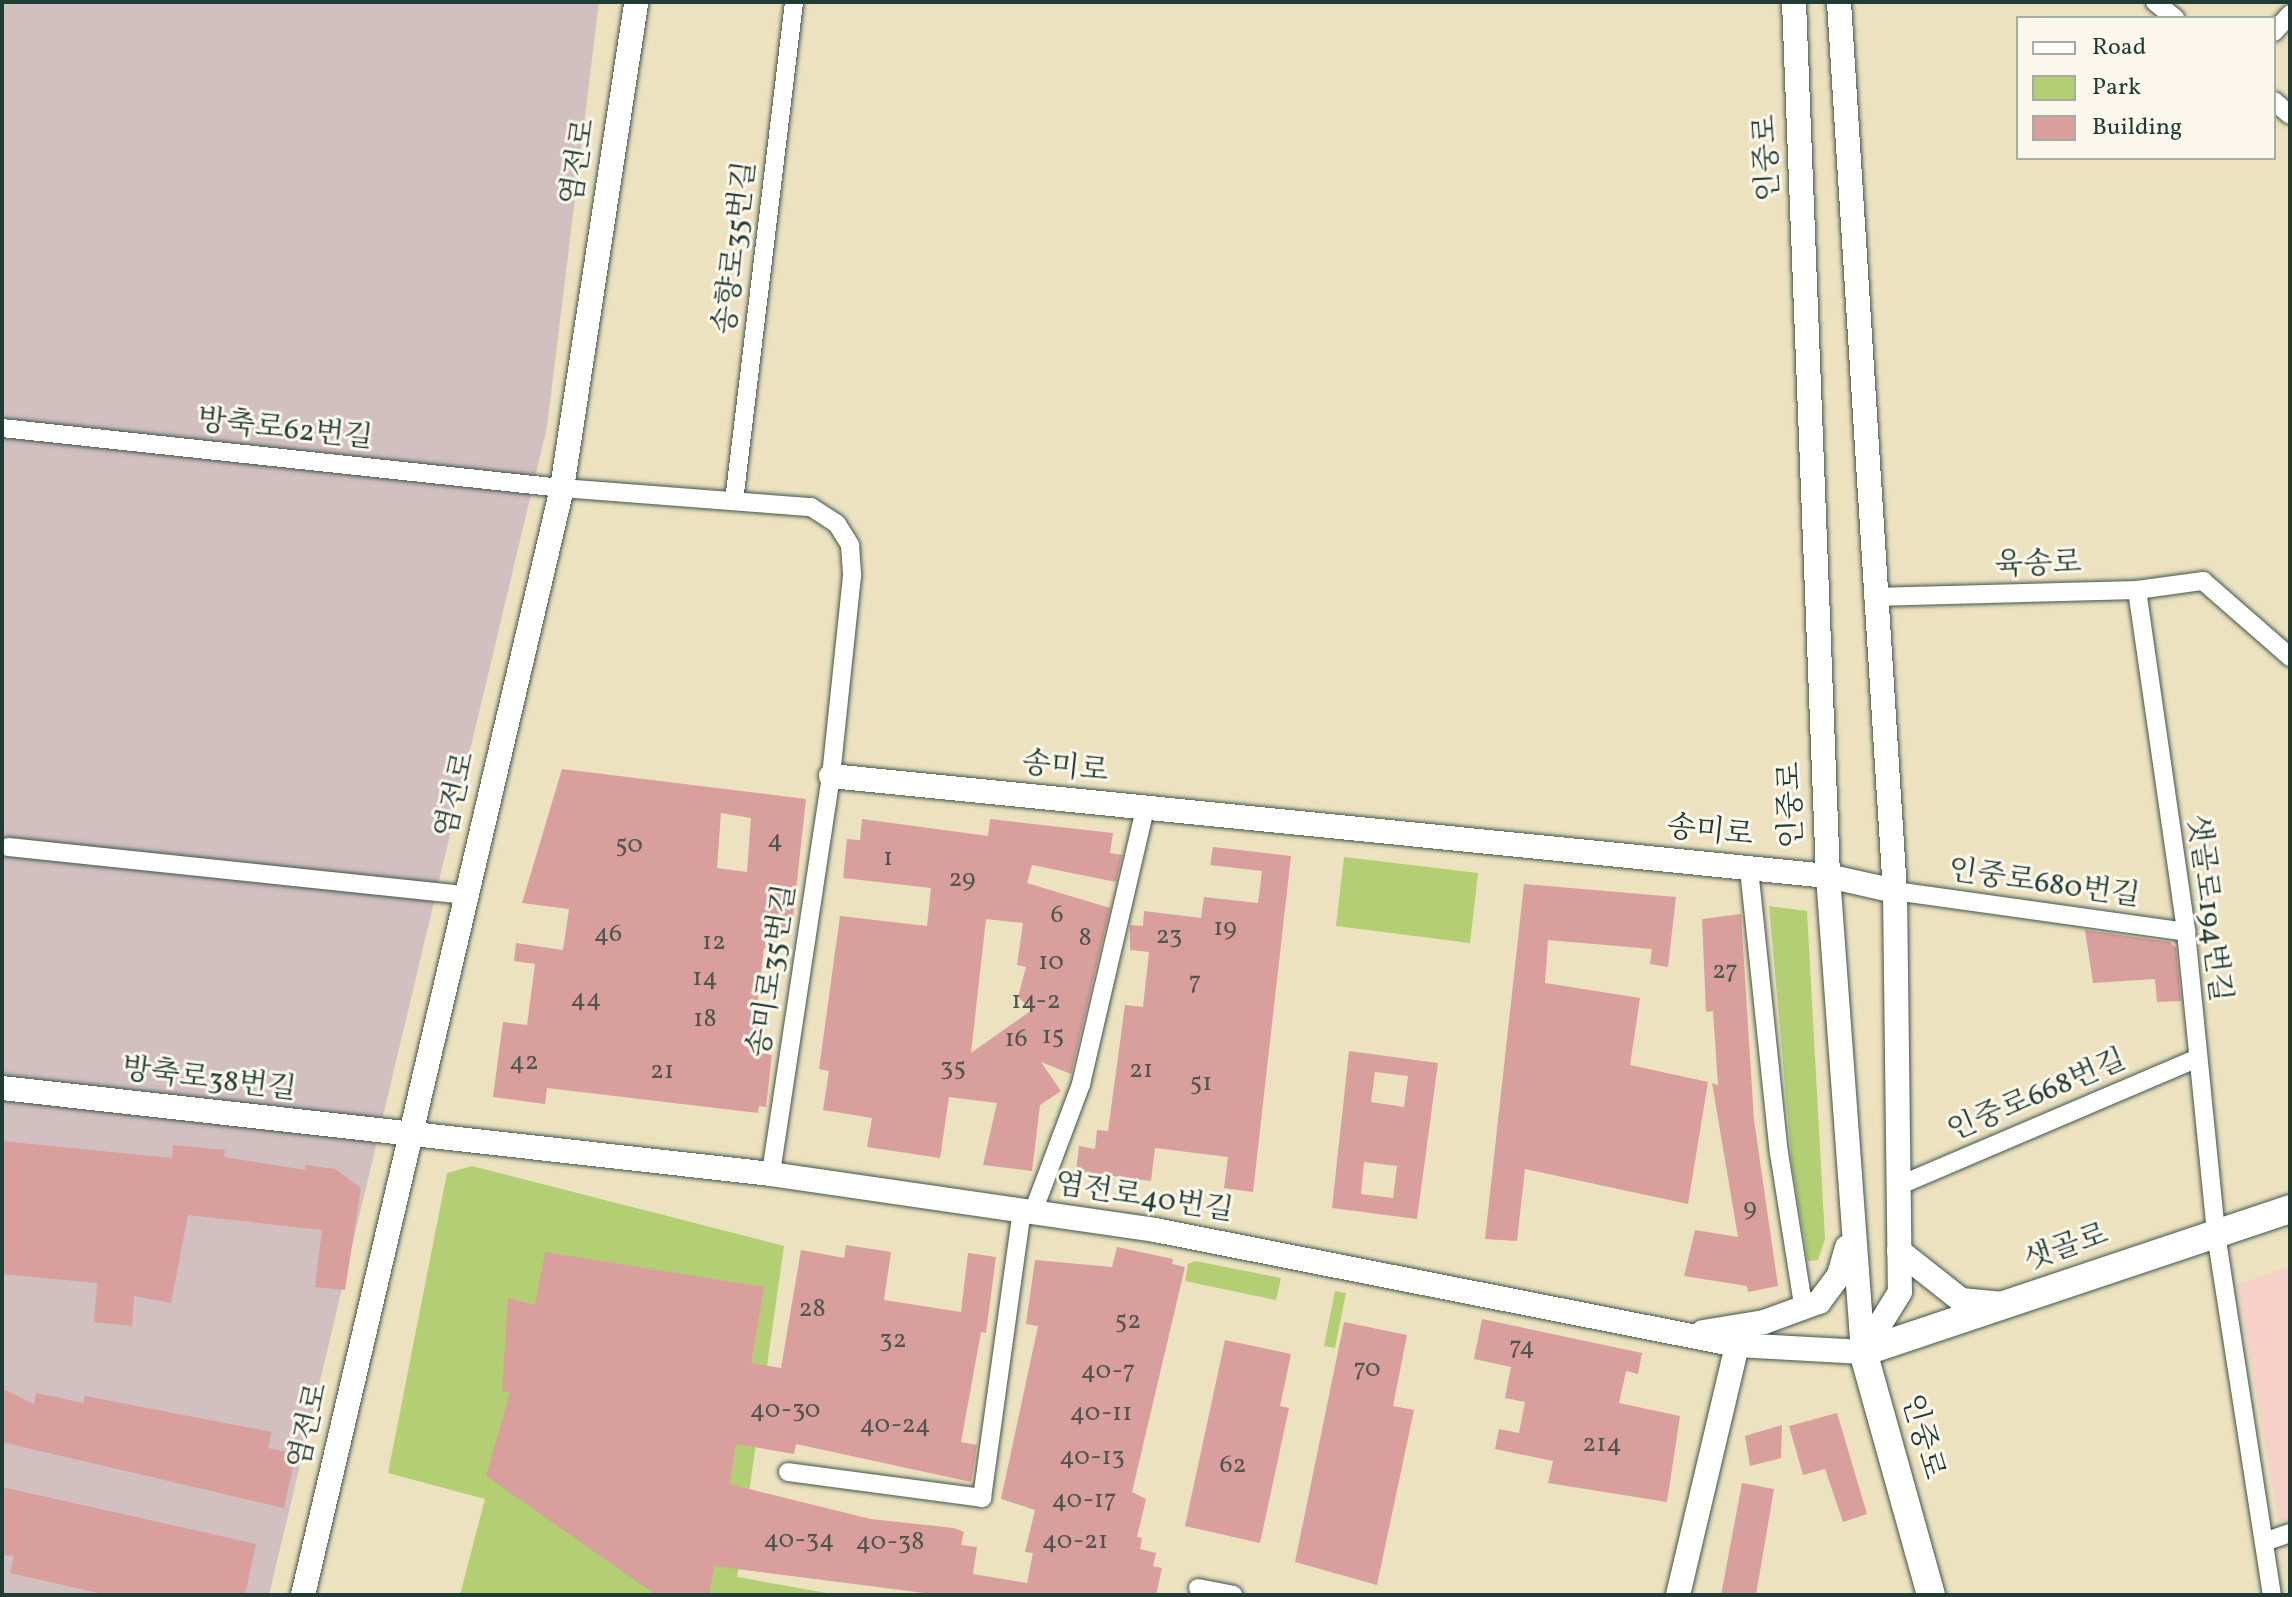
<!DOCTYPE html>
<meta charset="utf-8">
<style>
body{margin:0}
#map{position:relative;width:2292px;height:1597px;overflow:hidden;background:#ece2c0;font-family:Vollkorn,"Noto Serif KR",serif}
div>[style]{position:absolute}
.built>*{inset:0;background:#f7d1c8}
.industrial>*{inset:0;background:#d2bfc0}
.green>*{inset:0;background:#b4ce73}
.building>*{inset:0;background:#d99f9d}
.roads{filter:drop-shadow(0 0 2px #3e5649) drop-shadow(0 0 2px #3e5649)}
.street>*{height:18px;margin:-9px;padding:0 9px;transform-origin:9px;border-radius:9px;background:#fff}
.secondary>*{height:24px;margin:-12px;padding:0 12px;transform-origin:12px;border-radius:12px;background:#fff}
.primary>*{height:28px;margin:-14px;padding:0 14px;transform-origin:14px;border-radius:14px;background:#fff}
span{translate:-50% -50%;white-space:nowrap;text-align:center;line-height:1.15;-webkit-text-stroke:6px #fbf7ec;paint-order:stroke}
.number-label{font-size:26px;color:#4e564e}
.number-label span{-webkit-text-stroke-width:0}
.street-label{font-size:30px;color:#1f3d34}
.frame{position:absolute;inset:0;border:4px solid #1f3d34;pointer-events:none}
.legend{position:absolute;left:2016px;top:16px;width:260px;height:144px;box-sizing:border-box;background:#fbf7ec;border:2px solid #a3ada2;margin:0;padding:10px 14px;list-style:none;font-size:24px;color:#1f3d34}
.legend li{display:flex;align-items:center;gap:16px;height:40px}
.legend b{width:40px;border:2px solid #a3ada2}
</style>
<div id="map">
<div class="built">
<i style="clip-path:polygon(2290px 1266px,2290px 1519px,2279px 1523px,2237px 1285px)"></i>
</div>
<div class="industrial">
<i style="clip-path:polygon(2px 2px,599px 2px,547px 427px,269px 1595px,2px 1595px)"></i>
</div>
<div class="green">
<i style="clip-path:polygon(1344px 857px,1478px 873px,1470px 943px,1336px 926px)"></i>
<i style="clip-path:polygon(1769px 906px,1807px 911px,1825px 1239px,1818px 1260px,1808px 1261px,1792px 1164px)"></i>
<i style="clip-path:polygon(472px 1166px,784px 1246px,737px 1577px,838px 1595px,460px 1595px,485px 1499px,388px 1473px,447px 1173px)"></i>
<i style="clip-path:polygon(1195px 1261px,1281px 1278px,1276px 1300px,1185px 1281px,1188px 1264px)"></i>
<i style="clip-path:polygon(1335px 1291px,1346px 1293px,1335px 1348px,1324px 1346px)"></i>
</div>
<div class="building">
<i style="clip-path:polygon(evenodd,562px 769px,806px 799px,791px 936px,776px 934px,774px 949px,764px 948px,757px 1008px,764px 1009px,759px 1053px,772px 1055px,766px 1107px,759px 1106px,758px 1113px,547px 1088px,545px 1104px,493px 1097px,503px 1022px,527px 1025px,535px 964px,514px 961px,516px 943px,563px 950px,569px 909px,522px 903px,562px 769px,721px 813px,751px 818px,747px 872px,717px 868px,721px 813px)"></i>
<i style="clip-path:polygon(evenodd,862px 819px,988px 836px,990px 819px,1113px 833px,1110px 853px,1122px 855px,1116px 882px,1032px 865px,1027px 883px,1110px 908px,1071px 1074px,1041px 1062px,1061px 1091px,1040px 1105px,1032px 1171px,983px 1165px,997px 1103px,949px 1097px,940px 1158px,867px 1147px,872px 1118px,823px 1110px,829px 1071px,819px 1069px,840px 916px,927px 926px,931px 888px,843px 878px,847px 839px,860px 840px,862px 819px,986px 919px,1023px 923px,1017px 965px,1026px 967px,1018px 997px,1032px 1010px,971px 1053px,986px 919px)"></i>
<i style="clip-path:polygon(1213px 847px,1291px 856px,1253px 1192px,1224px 1188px,1228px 1157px,1155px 1148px,1151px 1181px,1076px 1171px,1079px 1146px,1095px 1149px,1097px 1130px,1108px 1131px,1125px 1005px,1143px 1007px,1149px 952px,1130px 950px,1130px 925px,1143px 926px,1144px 911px,1201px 918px,1204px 897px,1258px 903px,1262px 871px,1210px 865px)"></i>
<i style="clip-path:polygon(1524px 884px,1676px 897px,1668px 967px,1650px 964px,1652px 949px,1548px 940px,1545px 983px,1640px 998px,1630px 1065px,1708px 1082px,1688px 1204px,1525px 1169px,1517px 1241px,1485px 1239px)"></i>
<i style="clip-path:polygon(1741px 914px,1754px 1120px,1778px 1286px,1748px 1292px,1747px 1286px,1684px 1276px,1695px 1230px,1738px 1237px,1712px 1083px,1718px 1085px,1713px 1011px,1706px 1012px,1702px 919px)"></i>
<i style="clip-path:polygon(2085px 930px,2170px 942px,2176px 948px,2181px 1001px,2157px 1002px,2155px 979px,2093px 983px)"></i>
<i style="clip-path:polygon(evenodd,1349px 1051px,1438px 1063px,1417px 1219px,1332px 1208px,1349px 1051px,1375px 1072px,1408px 1076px,1404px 1107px,1371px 1102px,1375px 1072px,1349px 1051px,1364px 1162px,1397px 1166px,1393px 1198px,1361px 1194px,1364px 1162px)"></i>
<i style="clip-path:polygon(2px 1141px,172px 1158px,173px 1145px,225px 1150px,224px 1157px,305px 1170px,306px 1165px,335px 1169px,361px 1188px,345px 1290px,315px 1287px,322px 1230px,188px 1215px,171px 1303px,134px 1296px,132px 1326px,94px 1322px,97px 1283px,2px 1274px)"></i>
<i style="clip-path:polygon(846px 1245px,891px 1252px,884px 1300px,961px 1312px,968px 1253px,996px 1257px,986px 1333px,981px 1332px,961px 1442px,977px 1445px,971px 1482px,796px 1444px,794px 1454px,736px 1444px,729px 1484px,871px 1519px,954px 1528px,964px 1532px,961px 1545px,977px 1547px,973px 1574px,1027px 1583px,1033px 1553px,1025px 1552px,1035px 1510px,1001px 1499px,1038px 1326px,1026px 1324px,1035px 1260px,1112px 1267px,1117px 1247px,1173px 1259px,1172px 1264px,1185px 1267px,1132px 1492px,1146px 1499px,1137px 1537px,1142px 1538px,1140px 1549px,1156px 1553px,1153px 1566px,1162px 1568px,1156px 1595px,940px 1595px,714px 1566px,709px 1595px,656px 1595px,486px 1476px,510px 1392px,502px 1391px,508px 1298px,535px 1305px,545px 1252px,764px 1287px,751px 1363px,781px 1368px,801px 1250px,844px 1258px)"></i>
<i style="clip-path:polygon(1482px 1319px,1642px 1353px,1638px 1374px,1626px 1371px,1619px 1403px,1680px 1416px,1667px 1502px,1548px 1483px,1553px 1461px,1495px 1449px,1499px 1429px,1519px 1433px,1525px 1402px,1505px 1398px,1511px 1367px,1474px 1359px)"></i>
<i style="clip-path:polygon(1344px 1322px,1407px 1335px,1393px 1406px,1414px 1410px,1377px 1585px,1295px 1562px)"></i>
<i style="clip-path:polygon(1225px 1340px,1291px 1354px,1280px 1406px,1289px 1408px,1260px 1543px,1185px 1526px)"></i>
<i style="clip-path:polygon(2px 1388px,34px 1404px,36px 1393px,83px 1403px,85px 1396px,272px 1432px,268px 1448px,296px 1454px,284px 1508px,2px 1442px)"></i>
<i style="clip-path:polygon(1837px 1413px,1867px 1514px,1843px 1522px,1825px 1469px,1803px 1475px,1789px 1426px)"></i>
<i style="clip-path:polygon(1782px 1425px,1781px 1458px,1750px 1466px,1745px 1436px)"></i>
<i style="clip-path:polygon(1742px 1483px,1774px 1489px,1756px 1595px,1721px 1595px)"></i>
<i style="clip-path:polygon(2px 1487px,256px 1544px,245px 1595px,108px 1595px,10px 1573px,14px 1556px,2px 1555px)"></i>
</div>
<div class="roads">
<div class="street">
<i style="left:2155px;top:2px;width:26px;rotate:39deg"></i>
<i style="left:2274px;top:32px;width:24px;rotate:-48deg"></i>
<i style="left:2274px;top:101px;width:21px;rotate:41deg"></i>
<i style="left:2px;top:428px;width:563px;rotate:6.12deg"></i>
<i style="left:562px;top:488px;width:250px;rotate:4.4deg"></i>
<i style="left:811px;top:507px;width:31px;rotate:33deg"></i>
<i style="left:837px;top:524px;width:25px;rotate:58deg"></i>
<i style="left:850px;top:545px;width:31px;rotate:86deg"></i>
<i style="left:852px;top:576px;width:201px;rotate:96deg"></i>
<i style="left:831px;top:776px;width:402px;rotate:98.6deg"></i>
<i style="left:734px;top:501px;width:503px;rotate:-83.14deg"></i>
<i style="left:2137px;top:590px;width:345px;rotate:81.8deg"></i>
<i style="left:2186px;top:932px;width:303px;rotate:84.3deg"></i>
<i style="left:2216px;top:1234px;width:365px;rotate:81.2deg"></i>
<i style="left:1873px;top:597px;width:264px;rotate:-1.5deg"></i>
<i style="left:2137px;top:590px;width:67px;rotate:-7.8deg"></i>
<i style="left:2203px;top:581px;width:116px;rotate:41.1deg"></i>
<i style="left:8px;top:847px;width:461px;rotate:6deg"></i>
<i style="left:1749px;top:869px;width:286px;rotate:84deg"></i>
<i style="left:1779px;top:1153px;width:159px;rotate:81deg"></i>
<i style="left:1895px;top:891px;width:294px;rotate:8deg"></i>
<i style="left:1898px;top:1186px;width:326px;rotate:-23.1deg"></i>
<i style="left:1033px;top:1212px;width:137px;rotate:-69.4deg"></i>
<i style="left:1081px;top:1084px;width:282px;rotate:-76.9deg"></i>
<i style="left:788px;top:1472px;width:196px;rotate:7.6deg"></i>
<i style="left:982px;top:1498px;width:290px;rotate:-82.1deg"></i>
<i style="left:2264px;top:1542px;width:28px;rotate:-19deg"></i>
<i style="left:1198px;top:1588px;width:36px;rotate:11deg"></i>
</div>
<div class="secondary">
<i style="left:1794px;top:2px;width:875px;rotate:87.77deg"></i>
<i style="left:1828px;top:876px;width:477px;rotate:85.8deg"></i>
<i style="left:1839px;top:2px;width:891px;rotate:86.4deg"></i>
<i style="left:1895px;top:891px;width:401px;rotate:89.3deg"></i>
<i style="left:1900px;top:1292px;width:70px;rotate:121.7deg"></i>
<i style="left:831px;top:776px;width:1002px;rotate:5.73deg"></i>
<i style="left:1828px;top:876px;width:69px;rotate:12.6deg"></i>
<i style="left:2px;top:1088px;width:774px;rotate:6.38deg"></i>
<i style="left:771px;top:1174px;width:388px;rotate:8.3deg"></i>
<i style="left:1155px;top:1230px;width:593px;rotate:11.18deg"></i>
<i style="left:1737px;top:1345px;width:126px;rotate:3.2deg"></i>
<i style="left:1899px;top:1251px;width:79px;rotate:38.3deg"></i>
<i style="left:1961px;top:1300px;width:42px;rotate:5.4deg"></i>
<i style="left:1703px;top:1332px;width:62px;rotate:-9.3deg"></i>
<i style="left:1764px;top:1322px;width:59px;rotate:-20deg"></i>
<i style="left:1819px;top:1302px;width:34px;rotate:-53deg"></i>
<i style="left:1839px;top:1275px;width:29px;rotate:-74deg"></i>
<i style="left:303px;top:1595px;width:1137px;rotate:-76.83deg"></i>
<i style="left:562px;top:488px;width:492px;rotate:-81.3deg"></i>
<i style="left:1678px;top:1595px;width:257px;rotate:-76.7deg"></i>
</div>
<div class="primary">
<i style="left:1931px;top:1595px;width:252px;rotate:-105.6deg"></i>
<i style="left:1863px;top:1352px;width:450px;rotate:-18.5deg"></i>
</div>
</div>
<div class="number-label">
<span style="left:775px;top:841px">4</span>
<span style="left:629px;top:846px">50</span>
<span style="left:888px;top:859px">1</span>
<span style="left:962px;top:880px">29</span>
<span style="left:1057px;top:916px">6</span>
<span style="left:1225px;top:929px">19</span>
<span style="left:608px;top:935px">46</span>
<span style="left:1169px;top:937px">23</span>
<span style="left:1085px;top:939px">8</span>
<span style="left:714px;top:943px">12</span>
<span style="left:1051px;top:963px">10</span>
<span style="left:1725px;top:972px">27</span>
<span style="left:705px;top:979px">14</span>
<span style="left:1195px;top:983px">7</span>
<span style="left:586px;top:1000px">44</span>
<span style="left:1036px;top:1002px">14-2</span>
<span style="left:705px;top:1020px">18</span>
<span style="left:1053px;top:1037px">15</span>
<span style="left:1016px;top:1040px">16</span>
<span style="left:524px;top:1063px">42</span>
<span style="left:953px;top:1069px">35</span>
<span style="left:1141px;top:1071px">21</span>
<span style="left:662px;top:1072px">21</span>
<span style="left:1201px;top:1084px">51</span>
<span style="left:1750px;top:1209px">9</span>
<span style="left:812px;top:1310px">28</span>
<span style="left:1128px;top:1322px">52</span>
<span style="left:893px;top:1341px">32</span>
<span style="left:1522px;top:1348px">74</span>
<span style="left:1367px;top:1370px">70</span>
<span style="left:1108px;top:1372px">40-7</span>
<span style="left:785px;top:1411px">40-30</span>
<span style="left:1101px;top:1414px">40-11</span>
<span style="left:895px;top:1426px">40-24</span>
<span style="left:1602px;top:1445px">214</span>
<span style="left:1092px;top:1458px">40-13</span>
<span style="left:1233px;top:1466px">62</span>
<span style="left:1084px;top:1501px">40-17</span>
<span style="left:799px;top:1541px">40-34</span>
<span style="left:1075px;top:1542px">40-21</span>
<span style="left:890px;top:1543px">40-38</span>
</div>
<div class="street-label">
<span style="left:1768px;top:158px;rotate:-93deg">인중로</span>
<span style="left:579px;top:162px;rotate:-81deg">염전로</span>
<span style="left:736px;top:248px;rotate:-83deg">송향로35번길</span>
<span style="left:285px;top:430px;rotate:6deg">방축로62번길</span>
<span style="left:2038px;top:565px;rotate:-2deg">육송로</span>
<span style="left:1065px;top:768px;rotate:6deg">송미로</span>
<span style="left:456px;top:795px;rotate:-77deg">염전로</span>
<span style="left:1792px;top:805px;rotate:-92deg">인중로</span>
<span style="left:1710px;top:832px;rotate:6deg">송미로</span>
<span style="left:2044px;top:884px;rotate:8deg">인중로680번길</span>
<span style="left:2208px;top:908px;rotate:83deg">샛골로194번길</span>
<span style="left:773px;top:971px;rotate:-81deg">송미로35번길</span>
<span style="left:209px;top:1080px;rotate:7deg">방축로38번길</span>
<span style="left:2037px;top:1096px;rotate:-23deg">인중로668번길</span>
<span style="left:1144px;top:1198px;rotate:9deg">염전로40번길</span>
<span style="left:2066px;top:1248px;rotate:-19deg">샛골로</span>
<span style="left:309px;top:1426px;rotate:-77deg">염전로</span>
<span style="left:1922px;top:1437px;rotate:74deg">인중로</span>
</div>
<div class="frame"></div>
<ul class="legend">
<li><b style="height:10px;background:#fff"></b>Road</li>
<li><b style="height:22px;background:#b4ce73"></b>Park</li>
<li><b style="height:22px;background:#d99f9d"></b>Building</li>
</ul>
</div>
